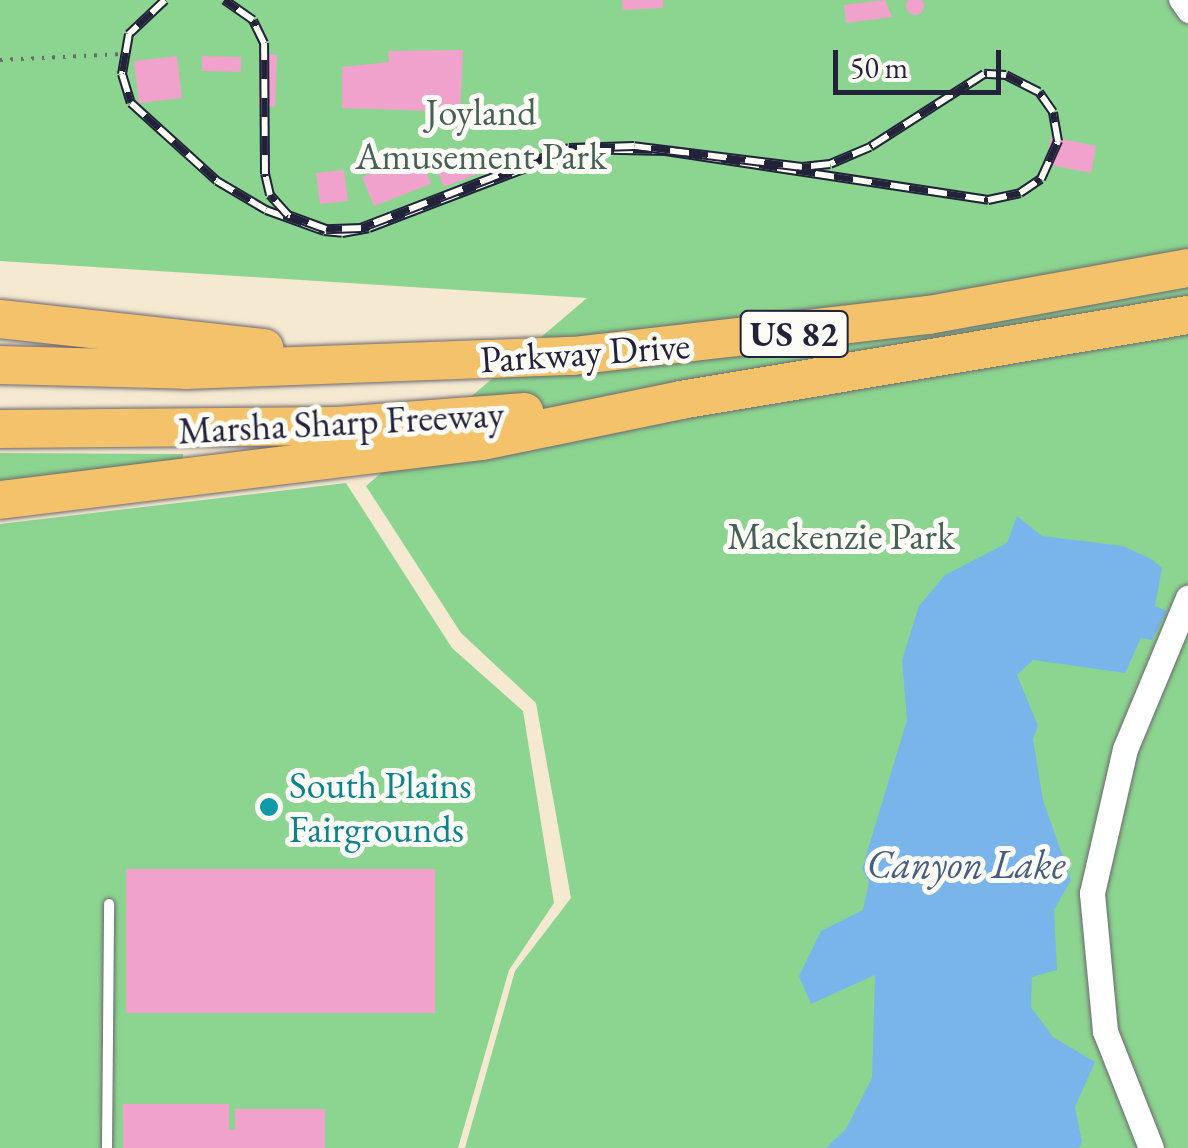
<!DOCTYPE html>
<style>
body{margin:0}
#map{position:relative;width:1188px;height:1148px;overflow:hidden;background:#f5e9d1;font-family:"EB Garamond",serif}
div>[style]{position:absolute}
.green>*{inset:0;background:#8cd590}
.water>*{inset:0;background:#79b5eb}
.building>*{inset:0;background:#f0a2cc}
.round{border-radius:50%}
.path>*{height:4px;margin-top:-2px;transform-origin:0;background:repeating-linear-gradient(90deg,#6c6870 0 2.5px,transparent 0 10.5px)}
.roads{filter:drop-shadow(0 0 2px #6c6870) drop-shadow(0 0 2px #6c6870)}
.service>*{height:10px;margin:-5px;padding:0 5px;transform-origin:5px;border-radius:5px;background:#fff}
.minor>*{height:20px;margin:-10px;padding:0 10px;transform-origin:10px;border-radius:10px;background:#fff}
.tertiary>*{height:25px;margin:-12.5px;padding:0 12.5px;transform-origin:12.5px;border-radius:12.5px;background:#fff}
.motorway>*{height:38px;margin:-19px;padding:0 19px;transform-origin:19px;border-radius:19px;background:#f4c26a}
.rail>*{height:10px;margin-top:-5px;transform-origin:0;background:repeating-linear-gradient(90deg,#fdfcf7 0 19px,#22223b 0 38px);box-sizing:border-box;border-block:2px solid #22223b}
.dots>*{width:28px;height:28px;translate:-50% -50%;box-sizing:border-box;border:5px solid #fdfcf7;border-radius:50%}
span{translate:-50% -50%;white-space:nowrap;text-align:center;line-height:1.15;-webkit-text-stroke:10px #fdfcf7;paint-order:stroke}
.shield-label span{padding:2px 8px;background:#fdfcf7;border:2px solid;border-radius:8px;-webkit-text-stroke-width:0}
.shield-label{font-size:35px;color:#22223b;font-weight:700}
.park-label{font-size:38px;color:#476159}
.street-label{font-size:38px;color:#22223b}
.culture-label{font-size:38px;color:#0d838f}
.left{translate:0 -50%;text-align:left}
.water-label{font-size:40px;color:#455d81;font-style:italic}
.scale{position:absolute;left:833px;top:50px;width:168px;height:45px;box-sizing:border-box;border:5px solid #22223b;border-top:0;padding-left:12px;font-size:30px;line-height:35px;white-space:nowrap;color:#22223b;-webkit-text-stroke:8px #fdfcf7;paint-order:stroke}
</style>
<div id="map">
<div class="green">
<i style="clip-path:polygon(0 0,1188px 0,1188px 1148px,465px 1148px,515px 971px,571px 898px,536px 703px,461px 633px,366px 486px,587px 298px,0 261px)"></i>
<i style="clip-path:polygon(0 453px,183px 454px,183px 464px,0 483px)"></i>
<i style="clip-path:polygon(346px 483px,452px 648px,523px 711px,554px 903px,509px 970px,458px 1148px,0 1148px,0 524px)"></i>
</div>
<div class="water">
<i style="clip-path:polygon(1017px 516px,1042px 536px,1123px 546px,1151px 559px,1162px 568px,1155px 606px,1167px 611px,1152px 640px,1141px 638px,1125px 673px,1033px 660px,1017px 675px,1038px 726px,1033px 739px,1043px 800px,1071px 880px,1054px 910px,1057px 970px,1032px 977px,1031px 1007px,1053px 1037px,1095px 1062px,1075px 1107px,1082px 1142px,1079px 1148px,826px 1148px,846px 1129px,872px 1078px,875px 975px,811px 1004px,799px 976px,821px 931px,863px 910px,869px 882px,862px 869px,907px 720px,902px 660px,919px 606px,945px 575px,1007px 543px)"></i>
</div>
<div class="building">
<i class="round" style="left:906px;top:-3px;width:18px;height:18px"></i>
<i style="clip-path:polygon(622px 0,663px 0,663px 8px,623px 10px)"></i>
<i style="clip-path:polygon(885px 0,892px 17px,846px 23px,844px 5px)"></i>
<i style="clip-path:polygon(463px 50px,460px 112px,342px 108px,342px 67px,389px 62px,388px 51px)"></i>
<i style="clip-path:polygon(261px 54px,277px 55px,275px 107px,259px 106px)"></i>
<i style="clip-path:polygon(177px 56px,182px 98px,139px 103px,134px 61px)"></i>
<i style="clip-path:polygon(202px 56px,241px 57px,241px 72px,202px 71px)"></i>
<i style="clip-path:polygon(1051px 137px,1096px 146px,1091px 173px,1046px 164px)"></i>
<i style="clip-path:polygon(396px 150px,400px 162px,420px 154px,431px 184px,374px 206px,362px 177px,390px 166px,385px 154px)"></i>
<i style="clip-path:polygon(477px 158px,483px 172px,444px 187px,438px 173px)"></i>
<i style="clip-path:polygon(344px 170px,348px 201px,320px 204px,316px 173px)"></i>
<i style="clip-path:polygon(126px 869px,435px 869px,435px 1013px,126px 1013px)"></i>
<i style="clip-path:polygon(123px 1104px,229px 1104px,229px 1130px,235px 1130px,235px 1109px,325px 1109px,325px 1148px,123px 1148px)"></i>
</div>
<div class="path">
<i style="left:0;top:60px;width:123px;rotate:-2.8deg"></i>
</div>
<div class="roads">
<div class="service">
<i style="left:107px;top:1148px;width:244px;rotate:-89.5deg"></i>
</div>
<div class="minor">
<i style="left:1179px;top:0;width:16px;rotate:55deg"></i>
</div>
<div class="tertiary">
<i style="left:1151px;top:1148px;width:126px;rotate:-111.5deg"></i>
<i style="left:1105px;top:1031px;width:139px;rotate:-95.4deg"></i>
<i style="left:1092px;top:893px;width:148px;rotate:-77.1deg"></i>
<i style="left:1125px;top:749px;width:164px;rotate:-67.4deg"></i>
</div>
<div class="motorway">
<i style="left:0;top:319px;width:266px;rotate:6.3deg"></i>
<i style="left:0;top:365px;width:186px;rotate:1.5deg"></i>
<i style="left:186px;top:370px;width:387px;rotate:-2.1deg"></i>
<i style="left:573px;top:356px;width:358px;rotate:-6.6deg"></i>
<i style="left:929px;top:315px;width:263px;rotate:-10.3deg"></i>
<i style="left:0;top:429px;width:338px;rotate:-0.5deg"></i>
<i style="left:338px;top:426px;width:187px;rotate:-4.3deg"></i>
<i style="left:0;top:500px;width:486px;rotate:-7deg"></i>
<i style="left:482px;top:441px;width:203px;rotate:-11.6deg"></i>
<i style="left:681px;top:400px;width:514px;rotate:-9.52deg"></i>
</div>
</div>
<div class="rail">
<i style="left:165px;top:0;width:50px;rotate:136.6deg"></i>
<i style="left:129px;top:34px;width:41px;rotate:99.9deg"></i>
<i style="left:122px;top:74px;width:30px;rotate:73deg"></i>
<i style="left:131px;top:103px;width:116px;rotate:42.2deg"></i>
<i style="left:217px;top:181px;width:57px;rotate:30.6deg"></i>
<i style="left:266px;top:210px;width:62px;rotate:19.9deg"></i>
<i style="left:324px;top:231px;width:18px;rotate:6deg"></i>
<i style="left:342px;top:233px;width:27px;rotate:-10deg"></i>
<i style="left:369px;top:228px;width:222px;rotate:-20.9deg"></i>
<i style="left:576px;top:149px;width:89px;rotate:1.3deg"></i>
<i style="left:665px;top:151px;width:327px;rotate:8.6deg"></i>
<i style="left:988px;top:200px;width:33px;rotate:-12deg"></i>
<i style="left:1020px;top:193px;width:25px;rotate:-34deg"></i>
<i style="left:1041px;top:179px;width:42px;rotate:-65.9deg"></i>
<i style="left:1058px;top:141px;width:29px;rotate:-100deg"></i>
<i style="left:1053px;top:112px;width:24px;rotate:-125deg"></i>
<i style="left:1039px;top:92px;width:37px;rotate:-153deg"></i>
<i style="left:1006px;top:75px;width:22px;rotate:-177deg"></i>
<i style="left:984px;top:74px;width:135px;rotate:147.4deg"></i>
<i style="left:870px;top:147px;width:43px;rotate:157deg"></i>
<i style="left:830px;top:164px;width:28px;rotate:174deg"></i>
<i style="left:802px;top:167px;width:169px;rotate:-172.9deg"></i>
<i style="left:634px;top:146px;width:65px;rotate:178.2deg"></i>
<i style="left:569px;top:148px;width:223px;rotate:159deg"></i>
<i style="left:361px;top:228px;width:35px;rotate:178deg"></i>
<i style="left:326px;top:229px;width:40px;rotate:-159.8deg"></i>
<i style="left:288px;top:215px;width:27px;rotate:-132deg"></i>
<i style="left:270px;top:195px;width:22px;rotate:-103deg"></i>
<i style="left:265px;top:174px;width:131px;rotate:-90.4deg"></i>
<i style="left:264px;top:43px;width:25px;rotate:-116deg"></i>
<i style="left:253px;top:20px;width:35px;rotate:-145deg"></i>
</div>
<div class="dots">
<i style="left:269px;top:807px;background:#0f9aa8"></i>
</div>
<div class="shield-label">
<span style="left:794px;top:334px">US 82</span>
</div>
<div class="park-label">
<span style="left:481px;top:134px">Joyland<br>Amusement Park</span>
<span style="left:841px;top:536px">Mackenzie Park</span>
</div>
<div class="street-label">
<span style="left:585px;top:352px;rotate:-4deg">Parkway Drive</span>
<span style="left:341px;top:422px;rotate:-3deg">Marsha Sharp Freeway</span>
</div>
<div class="culture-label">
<span class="left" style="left:289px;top:807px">South Plains<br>Fairgrounds</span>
</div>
<div class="water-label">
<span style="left:966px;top:864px">Canyon Lake</span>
</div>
<div class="scale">50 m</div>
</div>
